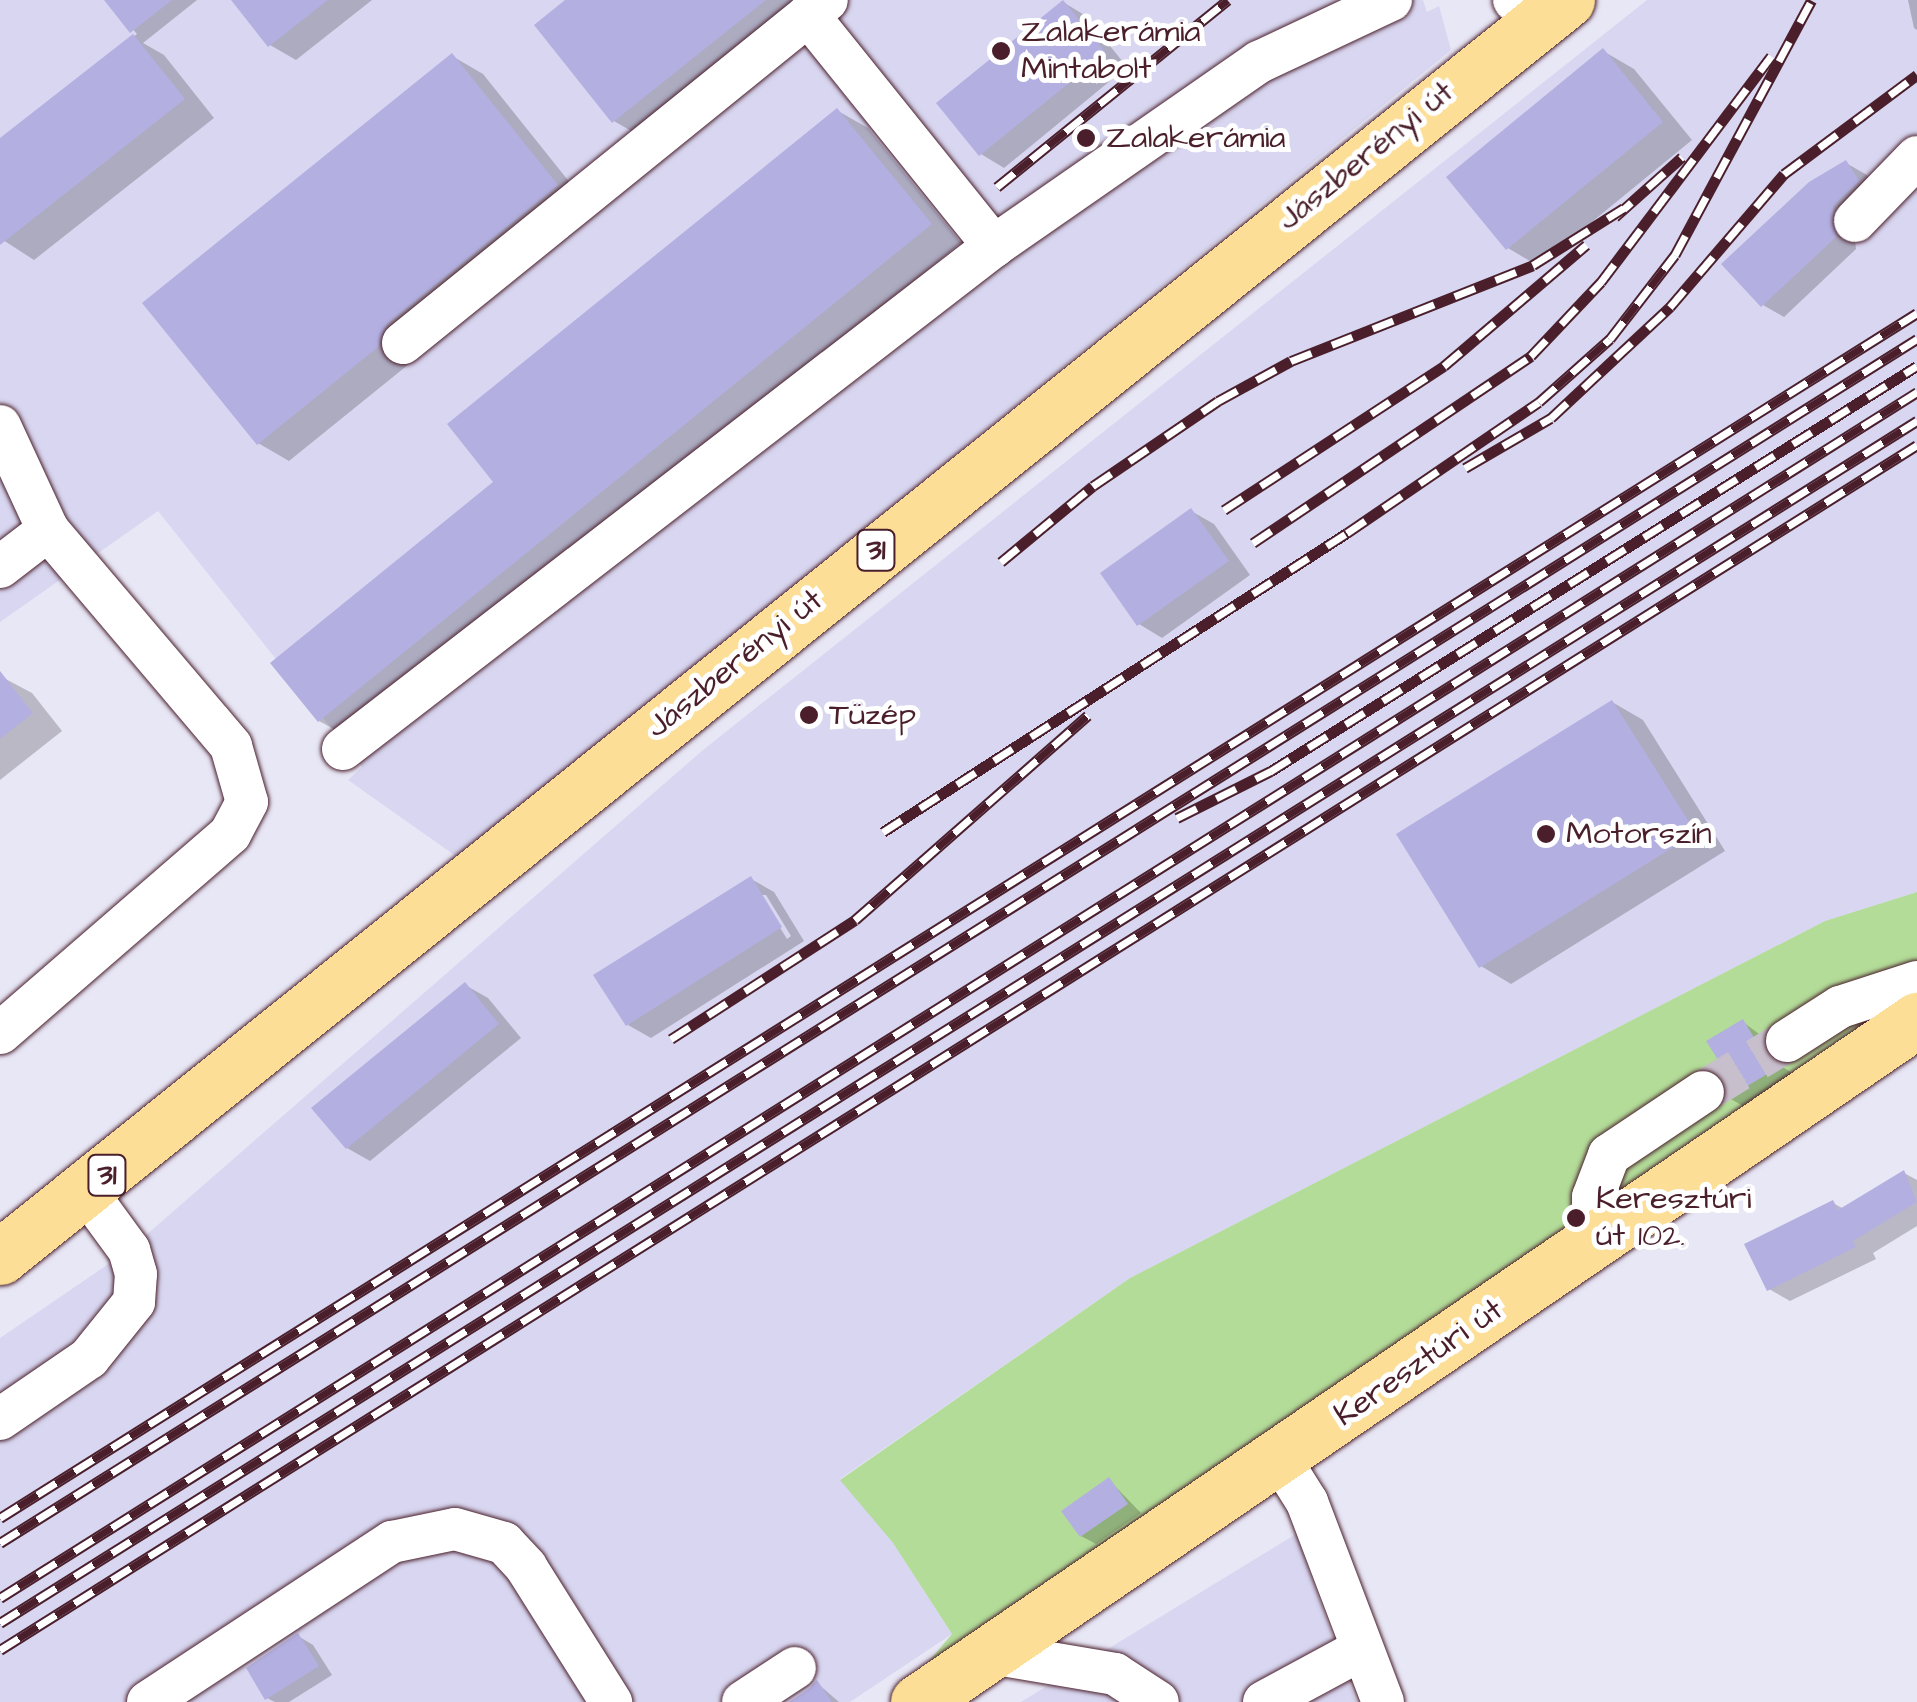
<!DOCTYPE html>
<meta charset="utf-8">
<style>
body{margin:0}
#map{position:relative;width:1917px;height:1702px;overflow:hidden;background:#e8e7f6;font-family:"Architects Daughter",sans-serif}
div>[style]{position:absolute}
.built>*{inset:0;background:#d8d6f0}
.green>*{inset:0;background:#b3dc99}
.shadow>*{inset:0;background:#0003}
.building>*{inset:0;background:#b3b0e1}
.minor-tunnel>*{height:42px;margin-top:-21px;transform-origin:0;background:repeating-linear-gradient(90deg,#c8bfcd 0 42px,transparent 0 63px)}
.roads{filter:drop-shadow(0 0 2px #4a1f2b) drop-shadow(0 0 2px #4a1f2b)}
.minor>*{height:42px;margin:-21px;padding:0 21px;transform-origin:21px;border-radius:21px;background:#fff}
.major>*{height:55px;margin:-27.5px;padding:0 27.5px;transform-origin:27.5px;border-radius:27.5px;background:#fcde96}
.rail>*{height:11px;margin-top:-5.5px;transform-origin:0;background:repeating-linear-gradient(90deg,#fff 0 22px,#4a1f2b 0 44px);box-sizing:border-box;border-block:2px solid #4a1f2b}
.dots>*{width:28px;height:28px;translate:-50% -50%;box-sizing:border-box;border:5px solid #fff;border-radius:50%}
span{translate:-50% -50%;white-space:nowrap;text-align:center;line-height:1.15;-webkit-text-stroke:10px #fff;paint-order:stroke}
.shield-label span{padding:2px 8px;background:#fff;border:2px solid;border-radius:8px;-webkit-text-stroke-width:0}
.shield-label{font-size:30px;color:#4a1f2b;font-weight:700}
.poi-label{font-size:32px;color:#4a1f2b}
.left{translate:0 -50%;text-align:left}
.street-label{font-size:32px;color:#4a1f2b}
</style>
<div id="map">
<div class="built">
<i style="clip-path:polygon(0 0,1423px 0,1427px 12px,1439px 6px,1451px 50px,460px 859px,348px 780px,362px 767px,158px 511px,0 622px)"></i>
<i style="clip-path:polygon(1647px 0,1917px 0,1917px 892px,1825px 921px,1130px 1278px,840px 1479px,893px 1543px,952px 1634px,850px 1702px,0 1702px,0 1338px,129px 1250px,703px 750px)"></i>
<i style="clip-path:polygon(1296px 1534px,1356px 1702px,1021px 1702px)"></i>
</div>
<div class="green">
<i style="clip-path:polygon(1917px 892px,1917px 1038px,895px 1701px,952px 1634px,893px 1543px,840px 1480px,1130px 1278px,1825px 921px)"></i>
</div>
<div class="shadow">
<i style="clip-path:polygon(108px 0,197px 0,143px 43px,164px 55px,214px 118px,34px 260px,0 238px,0 141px,137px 34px)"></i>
<i style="clip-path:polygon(234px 0,372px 0,296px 60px,270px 45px)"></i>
<i style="clip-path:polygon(569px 0,818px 0,645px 139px,614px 121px,537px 25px)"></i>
<i style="clip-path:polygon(1908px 0,1917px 0,1917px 30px,1914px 28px)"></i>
<i style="clip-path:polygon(1063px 2px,1086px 16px,1127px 67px,1004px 168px,981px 154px)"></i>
<i style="clip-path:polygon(1603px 51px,1634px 69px,1692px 140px,1538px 266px,1508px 248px)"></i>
<i style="clip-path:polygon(452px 56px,483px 74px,587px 204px,418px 341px,409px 364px,289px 461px,258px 443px)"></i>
<i style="clip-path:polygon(838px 111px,868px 128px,961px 243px,350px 738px,319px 721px,497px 482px)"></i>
<i style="clip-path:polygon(1846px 163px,1867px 175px,1878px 194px,1853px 218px,1856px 249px,1784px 317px,1763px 305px)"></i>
<i style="clip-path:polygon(1191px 511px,1214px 524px,1250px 575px,1162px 638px,1139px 624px)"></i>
<i style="clip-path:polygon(0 676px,32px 693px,62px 731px,0 780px)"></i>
<i style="clip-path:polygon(1612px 702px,1643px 720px,1725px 851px,1511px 984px,1481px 966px)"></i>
<i style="clip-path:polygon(evenodd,751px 879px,774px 892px,804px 941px,651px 1038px,628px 1025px,751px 879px,760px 895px,766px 895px,791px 936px,787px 939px,760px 895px)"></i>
<i style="clip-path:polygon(465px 985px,488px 998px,521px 1038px,370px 1161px,347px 1148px)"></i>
<i style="clip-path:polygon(1743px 1022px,1778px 1048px,1781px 1066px,1794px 1074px,1743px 1106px,1729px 1098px,1727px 1078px)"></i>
<i style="clip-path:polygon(1904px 1173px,1917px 1180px,1917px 1226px,1873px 1253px,1876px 1259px,1790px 1301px,1769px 1289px,1833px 1203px,1844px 1209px)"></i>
<i style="clip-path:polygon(1109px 1480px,1141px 1513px,1096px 1544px,1081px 1536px)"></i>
<i style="clip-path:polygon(298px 1636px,313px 1645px,332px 1675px,289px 1702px,275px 1702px,267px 1698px)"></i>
<i style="clip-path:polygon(817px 1683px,839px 1702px,791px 1702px)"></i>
</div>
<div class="building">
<i style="clip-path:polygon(104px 0,172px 0,130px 33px)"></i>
<i style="clip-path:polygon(231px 0,328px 0,268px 47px)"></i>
<i style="clip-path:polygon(565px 0,766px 0,612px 123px,534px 25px)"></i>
<i style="clip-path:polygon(1063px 0,1106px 53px,979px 156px,936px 103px)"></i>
<i style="clip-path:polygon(133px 34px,185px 99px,0 245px,0 138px)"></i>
<i style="clip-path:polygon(1603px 48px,1663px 122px,1506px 250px,1446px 177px)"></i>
<i style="clip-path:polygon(452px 53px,558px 185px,387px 324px,378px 347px,257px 445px,142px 303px)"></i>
<i style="clip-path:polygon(837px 108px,932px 224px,318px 722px,270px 663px,493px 482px,447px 424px)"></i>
<i style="clip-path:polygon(1846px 160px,1859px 181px,1833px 206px,1836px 237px,1761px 307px,1721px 264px,1809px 182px)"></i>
<i style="clip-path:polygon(1191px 508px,1229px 561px,1137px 626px,1100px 573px)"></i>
<i style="clip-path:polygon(0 671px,33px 713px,0 739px)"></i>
<i style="clip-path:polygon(1612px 700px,1696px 833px,1479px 968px,1396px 834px)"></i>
<i style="clip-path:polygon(751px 876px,782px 927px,626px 1026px,593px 975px)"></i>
<i style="clip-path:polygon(465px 982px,499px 1024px,346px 1149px,311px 1108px)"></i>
<i style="clip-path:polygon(1743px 1019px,1756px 1041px,1763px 1036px,1767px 1055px,1782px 1065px,1726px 1099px,1724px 1079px,1711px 1069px,1720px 1063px,1706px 1041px)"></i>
<i style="clip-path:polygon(1904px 1170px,1917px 1202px,1853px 1241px,1856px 1247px,1767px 1291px,1744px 1244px,1833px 1200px,1838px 1210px)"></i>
<i style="clip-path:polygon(1109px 1477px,1128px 1504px,1080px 1537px,1061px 1511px)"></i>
<i style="clip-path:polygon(298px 1633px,319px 1666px,265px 1700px,246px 1668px)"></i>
<i style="clip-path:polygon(817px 1680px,832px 1702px,789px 1702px,809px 1689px)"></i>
</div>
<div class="minor-tunnel">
<i style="left:1703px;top:1092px;width:98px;rotate:-31.3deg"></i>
</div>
<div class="roads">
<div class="minor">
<i style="left:1514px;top:0;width:36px;rotate:27deg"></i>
<i style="left:808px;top:15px;width:297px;rotate:51.2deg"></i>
<i style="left:1855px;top:221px;width:89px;rotate:-45.9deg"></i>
<i style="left:403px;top:343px;width:545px;rotate:-38.97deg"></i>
<i style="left:0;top:426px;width:115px;rotate:65.2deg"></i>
<i style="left:48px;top:530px;width:283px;rotate:49.7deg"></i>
<i style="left:231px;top:746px;width:58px;rotate:74.1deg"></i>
<i style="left:247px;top:802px;width:36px;rotate:118deg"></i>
<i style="left:230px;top:834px;width:304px;rotate:139.1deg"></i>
<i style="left:0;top:567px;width:61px;rotate:-37.6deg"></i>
<i style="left:343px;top:749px;width:823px;rotate:-37.69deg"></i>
<i style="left:994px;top:246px;width:323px;rotate:-34.8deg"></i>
<i style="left:1259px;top:62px;width:146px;rotate:-25.2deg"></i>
<i style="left:1787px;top:1041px;width:63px;rotate:-32.7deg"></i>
<i style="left:1840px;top:1007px;width:81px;rotate:-18deg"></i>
<i style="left:1593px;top:1244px;width:47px;rotate:-90deg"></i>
<i style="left:1593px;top:1197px;width:45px;rotate:-69.1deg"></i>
<i style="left:1609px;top:1155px;width:113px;rotate:-33.8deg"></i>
<i style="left:0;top:1419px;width:108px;rotate:-34.4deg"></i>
<i style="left:89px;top:1358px;width:72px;rotate:-51.2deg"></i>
<i style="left:134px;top:1302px;width:28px;rotate:-86deg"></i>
<i style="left:136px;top:1274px;width:25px;rotate:-106deg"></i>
<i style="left:129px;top:1250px;width:73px;rotate:-126.1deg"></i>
<i style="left:1280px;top:1459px;width:51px;rotate:57.9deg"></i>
<i style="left:1307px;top:1502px;width:214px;rotate:69.2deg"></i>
<i style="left:991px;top:1653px;width:126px;rotate:9.6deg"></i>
<i style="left:1115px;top:1674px;width:51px;rotate:33.1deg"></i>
<i style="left:148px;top:1702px;width:292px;rotate:-33.3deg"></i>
<i style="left:392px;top:1542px;width:64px;rotate:-11.7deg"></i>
<i style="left:455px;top:1529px;width:51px;rotate:15.9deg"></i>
<i style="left:504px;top:1543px;width:33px;rotate:47deg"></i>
<i style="left:526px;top:1567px;width:160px;rotate:57.8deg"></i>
<i style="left:743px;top:1702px;width:62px;rotate:-33.2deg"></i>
<i style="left:1264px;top:1702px;width:111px;rotate:-28.4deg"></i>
</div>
<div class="major">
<i style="left:0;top:1257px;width:2009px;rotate:-38.74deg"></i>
<i style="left:918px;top:1702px;width:1210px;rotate:-34.32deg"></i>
</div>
</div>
<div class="rail">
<i style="left:997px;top:187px;width:297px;rotate:-39deg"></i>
<i style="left:1615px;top:217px;width:90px;rotate:-41.8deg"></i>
<i style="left:1465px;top:468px;width:99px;rotate:-30.2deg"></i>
<i style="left:1551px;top:418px;width:163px;rotate:-43deg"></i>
<i style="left:1670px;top:307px;width:175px;rotate:-49.4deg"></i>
<i style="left:1784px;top:174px;width:166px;rotate:-36.7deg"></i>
<i style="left:1224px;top:510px;width:263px;rotate:-33.2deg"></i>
<i style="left:1444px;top:366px;width:187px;rotate:-40.4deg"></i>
<i style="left:1253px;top:543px;width:335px;rotate:-33.9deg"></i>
<i style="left:1531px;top:356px;width:102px;rotate:-46.6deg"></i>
<i style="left:1601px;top:282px;width:283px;rotate:-53deg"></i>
<i style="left:1001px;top:562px;width:119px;rotate:-39.6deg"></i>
<i style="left:1093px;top:486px;width:151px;rotate:-34.2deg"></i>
<i style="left:1218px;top:401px;width:83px;rotate:-28.7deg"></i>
<i style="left:1291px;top:361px;width:260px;rotate:-21.6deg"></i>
<i style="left:1533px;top:265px;width:107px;rotate:-32.1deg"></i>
<i style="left:1177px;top:818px;width:105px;rotate:-26.6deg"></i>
<i style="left:1271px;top:771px;width:762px;rotate:-32.09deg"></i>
<i style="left:883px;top:832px;width:552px;rotate:-32.8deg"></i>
<i style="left:1347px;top:533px;width:232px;rotate:-34.3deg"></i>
<i style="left:1539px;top:402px;width:95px;rotate:-41.6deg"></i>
<i style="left:1610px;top:339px;width:106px;rotate:-52.3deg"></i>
<i style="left:1675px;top:255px;width:289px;rotate:-61.8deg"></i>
<i style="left:671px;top:1039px;width:219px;rotate:-32.9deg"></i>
<i style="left:855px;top:920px;width:310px;rotate:-41.3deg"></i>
<i style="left:0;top:1518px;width:2264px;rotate:-32.15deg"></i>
<i style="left:0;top:1543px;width:2264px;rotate:-32.13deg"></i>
<i style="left:0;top:1598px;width:2265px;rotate:-32.17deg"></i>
<i style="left:0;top:1623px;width:2263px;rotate:-32.09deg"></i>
<i style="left:0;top:1650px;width:2264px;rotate:-32.15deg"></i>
</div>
<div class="dots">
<i style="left:1001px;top:51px;background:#4a1f2b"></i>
<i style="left:1086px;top:138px;background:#4a1f2b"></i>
<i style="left:809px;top:715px;background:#4a1f2b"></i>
<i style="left:1546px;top:834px;background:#4a1f2b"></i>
<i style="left:1576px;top:1218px;background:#4a1f2b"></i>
</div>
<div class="shield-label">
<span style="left:876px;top:550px">31</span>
<span style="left:107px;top:1175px">31</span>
</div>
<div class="poi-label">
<span class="left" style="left:1021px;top:51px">Zalakerámia<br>Mintabolt</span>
<span class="left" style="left:1106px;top:138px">Zalakerámia</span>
<span class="left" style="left:829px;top:715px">Tüzép</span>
<span class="left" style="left:1566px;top:834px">Motorszín</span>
<span class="left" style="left:1596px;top:1218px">Keresztúri<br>út 102.</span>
</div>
<div class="street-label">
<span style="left:1366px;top:156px;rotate:-39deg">Jászberényi út</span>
<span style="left:735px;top:664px;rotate:-39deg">Jászberényi út</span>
<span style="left:1419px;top:1363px;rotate:-35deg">Keresztúri út</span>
</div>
</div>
